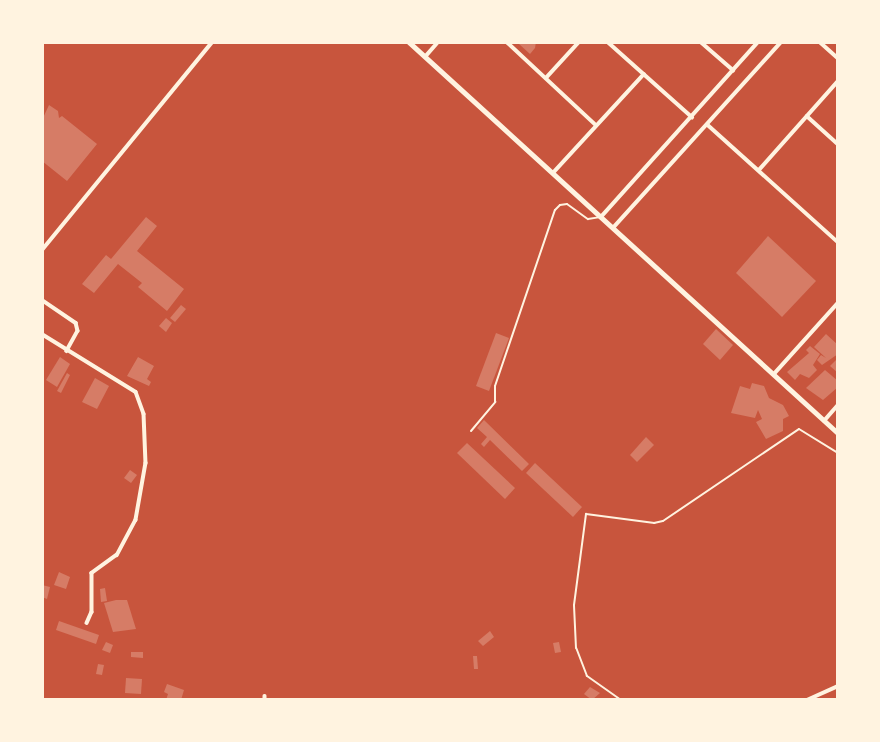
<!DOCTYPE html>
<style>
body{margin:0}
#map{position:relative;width:880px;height:742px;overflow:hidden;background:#c8553d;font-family:Cabin,sans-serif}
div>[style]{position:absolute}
.building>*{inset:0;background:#d67c66}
.service>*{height:2px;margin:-1px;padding:0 1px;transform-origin:1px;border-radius:1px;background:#fff3e0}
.minor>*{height:3.5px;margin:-1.75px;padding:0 1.75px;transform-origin:1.75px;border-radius:1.75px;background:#fff3e0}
.tertiary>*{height:4.5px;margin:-2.25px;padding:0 2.25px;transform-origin:2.25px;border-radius:2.25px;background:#fff3e0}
span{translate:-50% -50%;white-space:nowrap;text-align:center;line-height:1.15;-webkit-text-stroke:7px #fff3e0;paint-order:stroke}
.frame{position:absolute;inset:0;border:44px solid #fff3e0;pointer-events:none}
</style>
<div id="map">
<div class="building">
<i style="clip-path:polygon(521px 42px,536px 42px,535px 48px,530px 54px,519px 44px)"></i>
<i style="clip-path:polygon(49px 105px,58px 111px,59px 118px,62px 116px,97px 144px,67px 181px,42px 161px,42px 120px)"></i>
<i style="clip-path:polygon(146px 217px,157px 226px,137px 251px,184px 289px,167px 311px,138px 287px,142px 283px,118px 264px,94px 293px,82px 284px,106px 255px,111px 259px)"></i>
<i style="clip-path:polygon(768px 236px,816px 281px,782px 317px,736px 273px)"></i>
<i style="clip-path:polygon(181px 305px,186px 309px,175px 322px,170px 318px)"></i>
<i style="clip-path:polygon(166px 318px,172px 323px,166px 332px,159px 326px)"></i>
<i style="clip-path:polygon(716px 329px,733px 345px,720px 360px,703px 344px)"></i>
<i style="clip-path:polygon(496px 333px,509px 338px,489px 391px,476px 386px)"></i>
<i style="clip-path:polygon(826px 334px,838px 345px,838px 354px,822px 365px,817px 360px,821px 355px,826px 358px,814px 347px)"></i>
<i style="clip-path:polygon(810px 346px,820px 354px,813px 365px,817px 370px,809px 378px,800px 374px,795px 380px,787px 372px,809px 353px,806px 350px)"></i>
<i style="clip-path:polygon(60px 357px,70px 364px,57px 387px,46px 380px)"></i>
<i style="clip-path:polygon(138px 357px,154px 366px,147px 379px,151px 382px,149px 386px,127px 376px)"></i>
<i style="clip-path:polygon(838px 358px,838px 373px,830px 366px)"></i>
<i style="clip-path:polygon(825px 370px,838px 381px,838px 387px,823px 400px,806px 388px)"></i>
<i style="clip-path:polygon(67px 373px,70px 375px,61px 393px,57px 391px)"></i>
<i style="clip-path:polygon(95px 378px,109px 386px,97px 409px,82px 402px)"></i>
<i style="clip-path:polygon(752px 383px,764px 386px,769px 398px,783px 405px,789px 416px,783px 419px,783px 431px,766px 439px,756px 422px,762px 419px,758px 410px,755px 418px,731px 413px,740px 386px,750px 389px)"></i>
<i style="clip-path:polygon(484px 420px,529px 464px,522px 471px,490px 440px,484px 447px,481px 444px,487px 437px,477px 428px)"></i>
<i style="clip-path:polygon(646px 437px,654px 445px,637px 462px,630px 455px)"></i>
<i style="clip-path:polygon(467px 443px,515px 488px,505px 499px,457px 453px)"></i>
<i style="clip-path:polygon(535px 463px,582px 507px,573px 517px,526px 473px)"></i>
<i style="clip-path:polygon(130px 470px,137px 475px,131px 483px,124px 478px)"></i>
<i style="clip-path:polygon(59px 572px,70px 577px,66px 589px,54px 585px)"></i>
<i style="clip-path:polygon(42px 585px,50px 587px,47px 599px,42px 597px)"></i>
<i style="clip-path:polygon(105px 588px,107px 601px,101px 602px,100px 589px)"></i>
<i style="clip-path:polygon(116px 600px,127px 600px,136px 629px,113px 632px,104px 603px)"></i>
<i style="clip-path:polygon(59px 621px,99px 635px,96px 644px,56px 630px)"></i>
<i style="clip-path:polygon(490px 631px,494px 637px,483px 646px,478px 641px)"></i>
<i style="clip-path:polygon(106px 642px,113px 645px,110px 653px,102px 650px)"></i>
<i style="clip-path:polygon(559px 642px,561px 652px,555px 653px,553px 643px)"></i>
<i style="clip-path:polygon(131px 652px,143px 652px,143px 658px,131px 657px)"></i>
<i style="clip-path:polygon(473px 656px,477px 656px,478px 669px,474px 669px)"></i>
<i style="clip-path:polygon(98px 664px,104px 665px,102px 675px,96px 674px)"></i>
<i style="clip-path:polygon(126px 678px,142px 679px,141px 694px,125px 693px)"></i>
<i style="clip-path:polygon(167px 684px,184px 690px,181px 700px,166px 700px,168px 694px,164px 692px)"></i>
<i style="clip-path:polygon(590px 687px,600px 693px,592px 700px,584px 694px)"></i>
</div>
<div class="service">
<i style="left:471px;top:431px;width:38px;rotate:-50deg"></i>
<i style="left:495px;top:402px;width:16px;rotate:-90deg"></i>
<i style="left:495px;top:386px;width:186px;rotate:-71.2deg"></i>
<i style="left:555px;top:210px;width:7px;rotate:-45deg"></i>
<i style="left:560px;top:205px;width:7px;rotate:-8deg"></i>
<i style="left:567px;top:204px;width:26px;rotate:36deg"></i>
<i style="left:588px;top:219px;width:12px;rotate:-9deg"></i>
<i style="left:621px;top:700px;width:42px;rotate:-144.8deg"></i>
<i style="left:587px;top:676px;width:30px;rotate:-111deg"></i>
<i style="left:576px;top:648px;width:43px;rotate:-92.7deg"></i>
<i style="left:574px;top:605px;width:92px;rotate:-82.5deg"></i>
<i style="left:586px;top:514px;width:69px;rotate:7.5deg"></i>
<i style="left:654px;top:523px;width:9px;rotate:-13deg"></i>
<i style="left:663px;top:521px;width:164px;rotate:-34.1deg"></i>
<i style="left:799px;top:429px;width:46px;rotate:31.6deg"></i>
</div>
<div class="minor">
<i style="left:507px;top:42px;width:120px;rotate:43deg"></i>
<i style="left:608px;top:42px;width:113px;rotate:41.8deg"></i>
<i style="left:701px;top:42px;width:43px;rotate:41.2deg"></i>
<i style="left:820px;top:42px;width:24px;rotate:42deg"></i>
<i style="left:425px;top:57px;width:20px;rotate:-49deg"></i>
<i style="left:546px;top:78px;width:49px;rotate:-47.5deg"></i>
<i style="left:807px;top:116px;width:42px;rotate:42.1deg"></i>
<i style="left:708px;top:125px;width:175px;rotate:42deg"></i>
<i style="left:759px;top:170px;width:119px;rotate:-48.4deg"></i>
<i style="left:553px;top:173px;width:134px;rotate:-47.4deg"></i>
<i style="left:601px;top:217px;width:235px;rotate:-48.1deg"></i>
<i style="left:613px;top:228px;width:251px;rotate:-47.9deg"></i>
<i style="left:42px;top:250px;width:269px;rotate:-50.7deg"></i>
<i style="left:42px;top:300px;width:41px;rotate:34.1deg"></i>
<i style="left:76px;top:323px;width:8px;rotate:76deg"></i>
<i style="left:78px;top:331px;width:23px;rotate:119deg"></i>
<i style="left:42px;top:334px;width:110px;rotate:31.7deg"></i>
<i style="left:136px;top:392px;width:23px;rotate:70deg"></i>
<i style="left:144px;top:414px;width:49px;rotate:87.7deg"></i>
<i style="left:146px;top:463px;width:58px;rotate:100deg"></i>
<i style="left:136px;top:520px;width:40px;rotate:118deg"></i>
<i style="left:117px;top:555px;width:31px;rotate:144deg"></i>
<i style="left:92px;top:573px;width:39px;rotate:90deg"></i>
<i style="left:92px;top:612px;width:12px;rotate:114deg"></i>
<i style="left:774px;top:374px;width:96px;rotate:-48deg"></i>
<i style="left:824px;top:421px;width:21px;rotate:-49deg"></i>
<i style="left:265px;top:696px;width:4px;rotate:90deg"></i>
<i style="left:807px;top:700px;width:34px;rotate:-24deg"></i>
</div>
<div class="tertiary">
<i style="left:409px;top:42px;width:580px;rotate:42.35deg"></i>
</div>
<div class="frame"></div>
</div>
